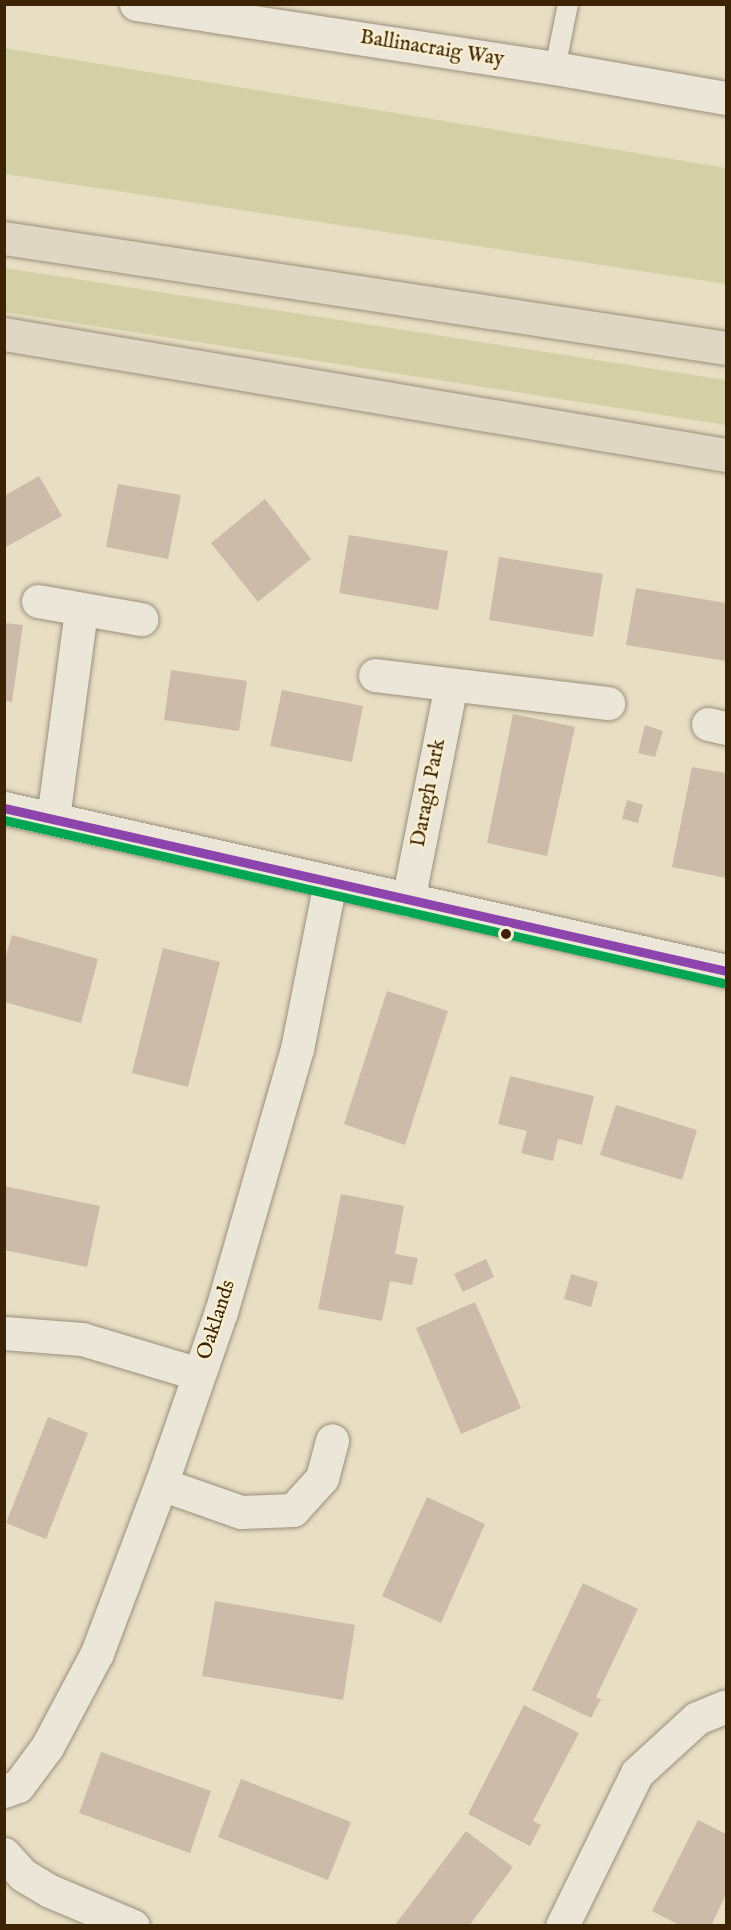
<!DOCTYPE html>
<style>
body{margin:0}
#map{position:relative;width:731px;height:1930px;overflow:hidden;background:#e8dec3;font-family:"IM FELL English",serif}
div>[style]{position:absolute}
.green>*{inset:0;background:#d2d0a4}
.building>*{inset:0;background:#cdbba9}
.roads{filter:drop-shadow(0 0 2px #99907d) drop-shadow(0 0 2px #99907d)}
.lane>*{height:20px;margin:-10px;padding:0 10px;transform-origin:10px;border-radius:10px;background:#ebe6d8}
.street>*{height:33px;margin:-16.5px;padding:0 16.5px;transform-origin:16.5px;border-radius:16.5px;background:#ebe6d8}
.secondary>*{height:33px;margin:-16.5px;padding:0 16.5px;transform-origin:16.5px;border-radius:16.5px;background:#ebe6d8}
.highway>*{height:33px;margin:-16.5px;padding:0 16.5px;transform-origin:16.5px;border-radius:16.5px;background:#dfd6c3}
.bus-1>*{height:9px;margin:-4.5px;padding:0 4.5px;transform-origin:4.5px;border-radius:4.5px;background:#8e44ad}
.bus-2>*{height:9px;margin:-4.5px;padding:0 4.5px;transform-origin:4.5px;border-radius:4.5px;background:#00a651}
.dots>*{width:16px;height:16px;translate:-50% -50%;box-sizing:border-box;border:3px solid #faefce;border-radius:50%}
span{translate:-50% -50%;white-space:nowrap;text-align:center;line-height:1.15;-webkit-text-stroke:4.5px #faefce;paint-order:stroke}
.street-label{font-size:21px;color:#3c2304}
.frame{position:absolute;inset:0;border:6px solid #3c2304;pointer-events:none}
</style>
<div id="map">
<div class="green">
<i style="clip-path:polygon(4px 48px,726px 168px,726px 284px,5px 174px)"></i>
<i style="clip-path:polygon(5px 268px,726px 380px,726px 425px,5px 312px)"></i>
</div>
<div class="building">
<i style="clip-path:polygon(39px 476px,62px 516px,4px 548px,4px 496px)"></i>
<i style="clip-path:polygon(118px 484px,181px 495px,168px 559px,106px 547px)"></i>
<i style="clip-path:polygon(265px 499px,311px 559px,258px 602px,211px 543px)"></i>
<i style="clip-path:polygon(349px 535px,448px 551px,438px 610px,339px 593px)"></i>
<i style="clip-path:polygon(499px 557px,603px 574px,593px 637px,489px 620px)"></i>
<i style="clip-path:polygon(636px 588px,726px 603px,726px 661px,626px 645px)"></i>
<i style="clip-path:polygon(5px 623px,23px 625px,12px 702px,5px 701px)"></i>
<i style="clip-path:polygon(171px 670px,247px 681px,239px 731px,164px 720px)"></i>
<i style="clip-path:polygon(282px 690px,363px 706px,352px 762px,270px 746px)"></i>
<i style="clip-path:polygon(513px 714px,575px 727px,547px 856px,487px 843px)"></i>
<i style="clip-path:polygon(645px 725px,663px 731px,655px 757px,638px 753px)"></i>
<i style="clip-path:polygon(692px 767px,726px 773px,726px 878px,672px 867px)"></i>
<i style="clip-path:polygon(627px 800px,643px 805px,638px 823px,622px 819px)"></i>
<i style="clip-path:polygon(12px 935px,98px 959px,81px 1023px,4px 1002px,4px 962px)"></i>
<i style="clip-path:polygon(163px 948px,220px 962px,188px 1087px,132px 1073px)"></i>
<i style="clip-path:polygon(387px 991px,448px 1011px,405px 1145px,344px 1124px)"></i>
<i style="clip-path:polygon(510px 1076px,594px 1096px,582px 1145px,558px 1139px,553px 1161px,521px 1153px,527px 1131px,498px 1124px)"></i>
<i style="clip-path:polygon(616px 1105px,697px 1130px,682px 1180px,600px 1155px)"></i>
<i style="clip-path:polygon(4px 1186px,100px 1206px,87px 1267px,4px 1250px)"></i>
<i style="clip-path:polygon(341px 1194px,404px 1206px,395px 1254px,418px 1258px,412px 1285px,390px 1281px,382px 1321px,318px 1309px)"></i>
<i style="clip-path:polygon(486px 1259px,494px 1277px,463px 1292px,454px 1274px)"></i>
<i style="clip-path:polygon(571px 1274px,598px 1282px,591px 1307px,564px 1299px)"></i>
<i style="clip-path:polygon(475px 1302px,521px 1408px,461px 1434px,416px 1328px)"></i>
<i style="clip-path:polygon(48px 1417px,88px 1433px,46px 1539px,6px 1523px)"></i>
<i style="clip-path:polygon(427px 1497px,485px 1524px,441px 1623px,382px 1596px)"></i>
<i style="clip-path:polygon(583px 1583px,638px 1609px,596px 1697px,601px 1699px,591px 1718px,532px 1690px)"></i>
<i style="clip-path:polygon(215px 1601px,355px 1625px,343px 1700px,202px 1676px)"></i>
<i style="clip-path:polygon(524px 1705px,579px 1733px,533px 1821px,541px 1825px,530px 1846px,468px 1814px)"></i>
<i style="clip-path:polygon(101px 1752px,211px 1791px,190px 1853px,79px 1813px)"></i>
<i style="clip-path:polygon(241px 1779px,351px 1822px,328px 1880px,218px 1837px)"></i>
<i style="clip-path:polygon(698px 1820px,726px 1834px,726px 1894px,711px 1926px,681px 1926px,652px 1911px)"></i>
<i style="clip-path:polygon(466px 1831px,513px 1867px,469px 1926px,394px 1926px)"></i>
</div>
<div class="roads">
<div class="lane">
<i style="left:555px;top:68px;width:65px;rotate:-78.5deg"></i>
</div>
<div class="street">
<i style="left:136px;top:4px;width:424px;rotate:8.7deg"></i>
<i style="left:555px;top:68px;width:174px;rotate:10deg"></i>
<i style="left:38px;top:601px;width:105px;rotate:9.9deg"></i>
<i style="left:375px;top:675px;width:235px;rotate:6.9deg"></i>
<i style="left:708px;top:724px;width:18px;rotate:13deg"></i>
<i style="left:53px;top:818px;width:210px;rotate:-82.3deg"></i>
<i style="left:408px;top:900px;width:219px;rotate:-78.7deg"></i>
<i style="left:4px;top:1333px;width:78px;rotate:4.4deg"></i>
<i style="left:82px;top:1339px;width:122px;rotate:16.7deg"></i>
<i style="left:161px;top:1484px;width:85px;rotate:19.3deg"></i>
<i style="left:241px;top:1512px;width:52px;rotate:-2.2deg"></i>
<i style="left:293px;top:1510px;width:43px;rotate:-47.8deg"></i>
<i style="left:322px;top:1478px;width:39px;rotate:-75deg"></i>
<i style="left:4px;top:1791px;width:15px;rotate:-20deg"></i>
<i style="left:18px;top:1786px;width:49px;rotate:-53.4deg"></i>
<i style="left:47px;top:1747px;width:106px;rotate:-62deg"></i>
<i style="left:97px;top:1653px;width:181px;rotate:-69.3deg"></i>
<i style="left:161px;top:1484px;width:182px;rotate:-70.8deg"></i>
<i style="left:221px;top:1312px;width:274px;rotate:-73.9deg"></i>
<i style="left:297px;top:1049px;width:170px;rotate:-78.8deg"></i>
<i style="left:4px;top:1854px;width:28px;rotate:48deg"></i>
<i style="left:23px;top:1875px;width:31px;rotate:31deg"></i>
<i style="left:50px;top:1891px;width:90px;rotate:22.9deg"></i>
<i style="left:562px;top:1926px;width:170px;rotate:-63.9deg"></i>
<i style="left:637px;top:1773px;width:81px;rotate:-42.5deg"></i>
<i style="left:697px;top:1718px;width:31px;rotate:-22deg"></i>
</div>
<div class="secondary">
<i style="left:4px;top:808px;width:740px;rotate:12.72deg"></i>
</div>
<div class="highway">
<i style="left:4px;top:238px;width:730px;rotate:8.66deg"></i>
<i style="left:4px;top:334px;width:732px;rotate:9.51deg"></i>
</div>
</div>
<div class="bus-1">
<i style="left:4px;top:808px;width:740px;rotate:12.72deg"></i>
</div>
<div class="bus-2">
<i style="left:4px;top:820px;width:737px;rotate:12.77deg"></i>
</div>
<div class="dots">
<i style="left:506px;top:934px;background:#3c2304"></i>
</div>
<div class="street-label">
<span style="left:432px;top:49px;rotate:9deg">Ballinacraig Way</span>
<span style="left:429px;top:793px;rotate:-79deg">Daragh Park</span>
<span style="left:217px;top:1320px;rotate:-72deg">Oaklands</span>
</div>
<div class="frame"></div>
</div>
